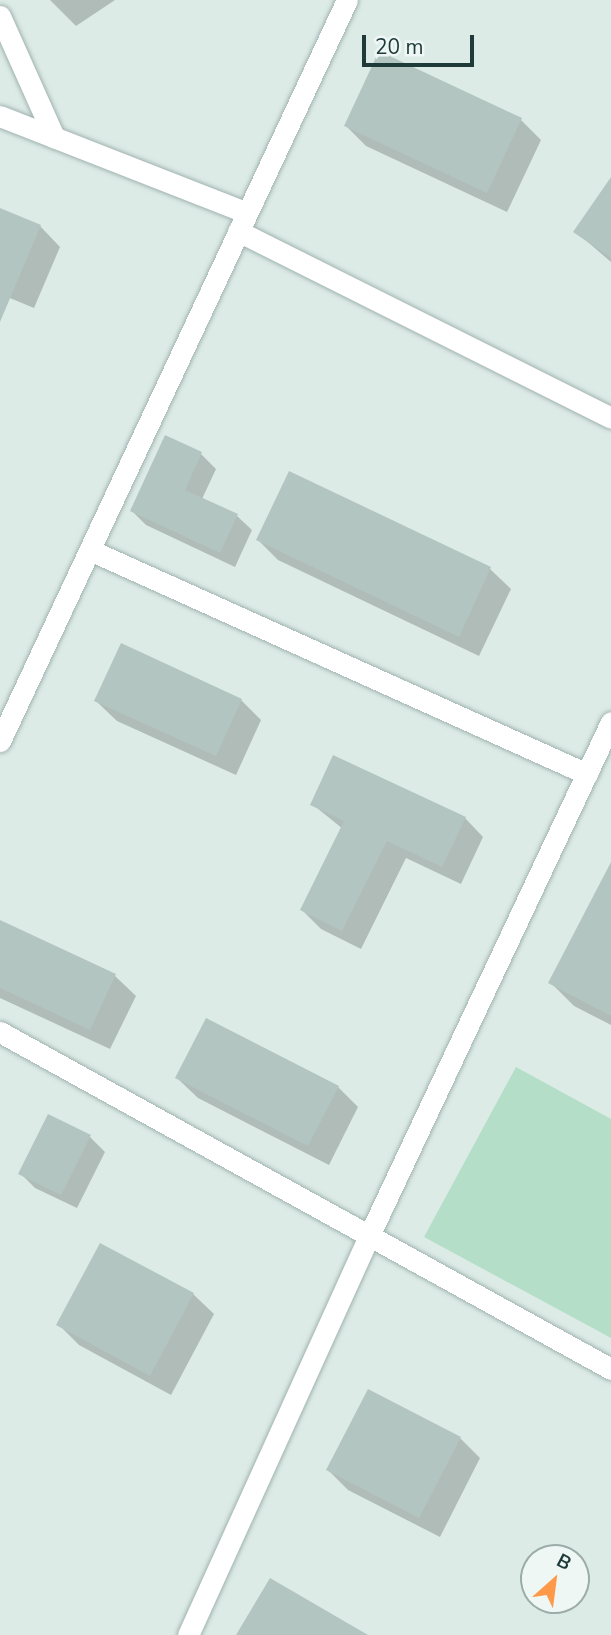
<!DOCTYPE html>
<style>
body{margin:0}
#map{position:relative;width:611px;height:1635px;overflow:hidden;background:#ddebe7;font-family:"Nunito Sans",sans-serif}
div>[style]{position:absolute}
.green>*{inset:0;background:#b4dec8}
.shadow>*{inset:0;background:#0003}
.building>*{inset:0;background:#b3c5c1}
.roads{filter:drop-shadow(0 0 2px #a0b3af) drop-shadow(0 0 2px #a0b3af)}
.minor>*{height:21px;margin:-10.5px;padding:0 10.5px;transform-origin:10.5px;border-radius:10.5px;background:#fff}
span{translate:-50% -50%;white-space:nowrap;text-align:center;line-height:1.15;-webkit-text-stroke:6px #eef7f4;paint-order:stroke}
.north{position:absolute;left:520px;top:1544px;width:70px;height:70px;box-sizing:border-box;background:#eef7f4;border:2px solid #9baca9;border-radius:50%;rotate:28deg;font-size:19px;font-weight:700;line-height:28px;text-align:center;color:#1e3b39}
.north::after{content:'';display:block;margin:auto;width:24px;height:32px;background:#fd9949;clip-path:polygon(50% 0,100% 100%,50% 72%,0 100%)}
.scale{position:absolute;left:362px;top:35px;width:112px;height:32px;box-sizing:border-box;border:4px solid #1e3b39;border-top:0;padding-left:9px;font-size:21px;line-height:24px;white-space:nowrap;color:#1e3b39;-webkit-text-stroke:5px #eef7f4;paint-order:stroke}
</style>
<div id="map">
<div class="green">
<i style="clip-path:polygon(516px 1067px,611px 1119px,611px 1338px,424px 1237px)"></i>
</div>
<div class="shadow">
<i style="clip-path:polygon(50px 0,115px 0,76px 26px)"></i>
<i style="clip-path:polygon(521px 120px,541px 140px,507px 212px,366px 146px,346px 126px)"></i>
<i style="clip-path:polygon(611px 180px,611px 262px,576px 232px)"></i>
<i style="clip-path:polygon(0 210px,40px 226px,60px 247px,34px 308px,0 294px)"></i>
<i style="clip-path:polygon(165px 437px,201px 454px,216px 469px,202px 499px,237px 516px,252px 530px,235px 567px,146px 525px,132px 511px)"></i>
<i style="clip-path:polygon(290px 473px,490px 569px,511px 589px,479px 656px,278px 560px,258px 540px)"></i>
<i style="clip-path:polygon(241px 700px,261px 720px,236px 775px,117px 721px,96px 701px)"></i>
<i style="clip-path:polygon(312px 804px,465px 818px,483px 837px,461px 884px,406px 858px,361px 949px,321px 929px,302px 910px,343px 829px)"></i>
<i style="clip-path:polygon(611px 871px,611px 1025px,574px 1006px,550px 982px)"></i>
<i style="clip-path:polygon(0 922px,115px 976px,136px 996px,110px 1049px,0 998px)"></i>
<i style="clip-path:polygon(177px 1078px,338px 1087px,358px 1107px,329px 1165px,198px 1098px)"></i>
<i style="clip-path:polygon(90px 1137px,105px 1152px,77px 1208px,35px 1188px,21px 1174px)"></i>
<i style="clip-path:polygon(193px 1294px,214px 1314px,171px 1395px,79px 1345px,59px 1325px)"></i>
<i style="clip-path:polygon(460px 1438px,480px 1458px,440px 1537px,348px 1490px,328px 1470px)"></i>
</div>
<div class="building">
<i style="clip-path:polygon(379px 51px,522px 118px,487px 193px,344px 126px)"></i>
<i style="clip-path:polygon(611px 177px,611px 258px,573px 232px)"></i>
<i style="clip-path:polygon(0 208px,41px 225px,0 322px)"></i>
<i style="clip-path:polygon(165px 435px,202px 452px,185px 490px,238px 514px,220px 553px,130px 511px)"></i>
<i style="clip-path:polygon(289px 471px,491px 567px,459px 637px,256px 540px)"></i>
<i style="clip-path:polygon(121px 643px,242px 699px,216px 756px,94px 701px)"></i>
<i style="clip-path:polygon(333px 755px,466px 817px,442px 867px,387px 841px,342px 931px,300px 910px,344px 821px,310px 805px)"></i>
<i style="clip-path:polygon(611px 862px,611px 1016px,548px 983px)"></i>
<i style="clip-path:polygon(0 920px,116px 974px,90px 1030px,0 988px)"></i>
<i style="clip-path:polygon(206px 1018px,339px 1086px,308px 1146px,175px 1078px)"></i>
<i style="clip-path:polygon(48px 1114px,91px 1135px,61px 1195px,18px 1174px)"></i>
<i style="clip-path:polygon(100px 1243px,194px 1293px,150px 1376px,56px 1325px)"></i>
<i style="clip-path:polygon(368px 1389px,461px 1437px,419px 1518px,326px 1470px)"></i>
<i style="clip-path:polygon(270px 1578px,368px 1635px,236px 1635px)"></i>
</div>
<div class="roads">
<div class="minor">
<i style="left:0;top:16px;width:133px;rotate:65.9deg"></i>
<i style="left:0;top:116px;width:265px;rotate:21.4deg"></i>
<i style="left:238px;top:231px;width:417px;rotate:26.6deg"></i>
<i style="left:92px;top:551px;width:543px;rotate:24.25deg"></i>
<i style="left:0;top:741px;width:818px;rotate:-64.91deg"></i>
<i style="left:0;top:1032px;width:698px;rotate:28.88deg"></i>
<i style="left:188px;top:1635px;width:436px;rotate:-65.6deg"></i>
<i style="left:368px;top:1238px;width:570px;rotate:-64.78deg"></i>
</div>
</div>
<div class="north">B</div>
<div class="scale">20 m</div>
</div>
